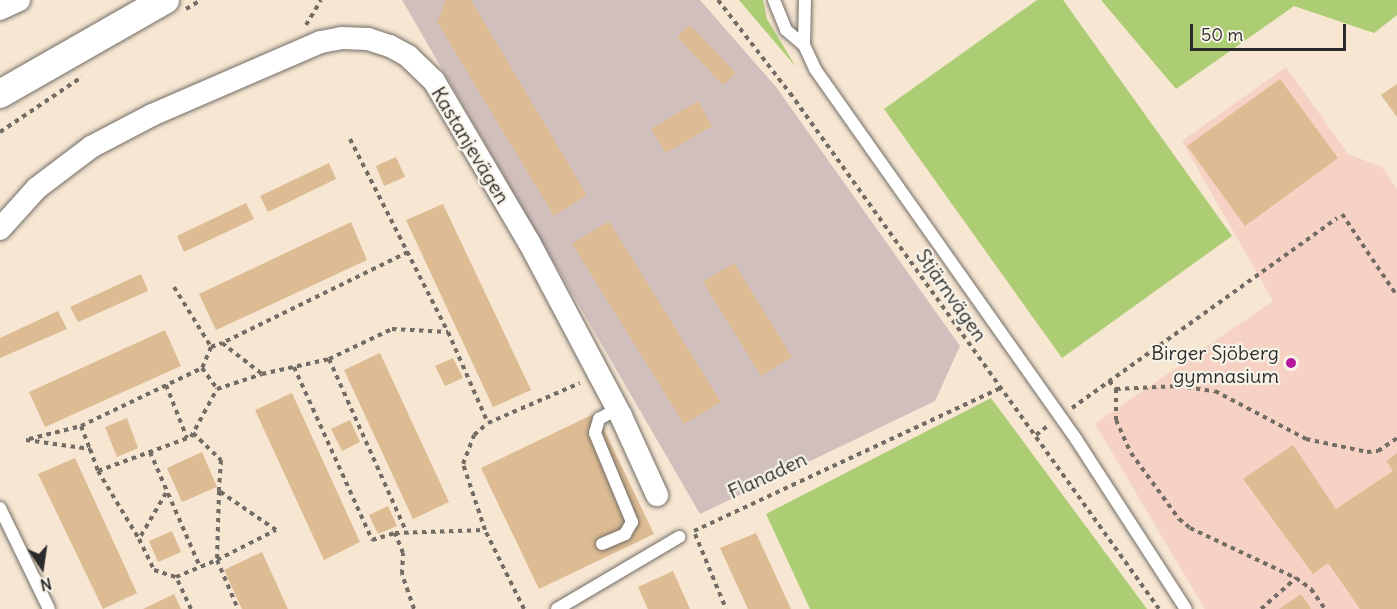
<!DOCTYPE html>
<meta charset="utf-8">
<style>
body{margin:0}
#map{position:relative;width:1397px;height:609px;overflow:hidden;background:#f6e6d2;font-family:Delius,sans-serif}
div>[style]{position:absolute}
.built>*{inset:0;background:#f6d2c4}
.industrial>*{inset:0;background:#d1bfbe}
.green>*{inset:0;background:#adcd74}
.building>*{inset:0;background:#ddbc93}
.path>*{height:4px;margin-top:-2px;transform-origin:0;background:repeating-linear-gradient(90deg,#726c65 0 4.5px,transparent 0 9px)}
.roads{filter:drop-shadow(0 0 2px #726c65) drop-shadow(0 0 2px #726c65)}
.service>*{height:12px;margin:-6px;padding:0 6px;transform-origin:6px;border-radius:6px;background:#fff}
.minor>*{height:22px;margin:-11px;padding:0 11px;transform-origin:11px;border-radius:11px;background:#fff}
.tertiary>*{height:28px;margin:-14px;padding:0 14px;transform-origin:14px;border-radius:14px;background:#fff}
.dots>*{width:16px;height:16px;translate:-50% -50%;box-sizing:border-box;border:3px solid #f7f3e8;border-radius:50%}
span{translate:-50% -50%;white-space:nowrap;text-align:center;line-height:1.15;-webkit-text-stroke:4.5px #f7f3e8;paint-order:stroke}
.street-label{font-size:20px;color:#2b2b2b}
.poi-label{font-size:20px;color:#2b2b2b}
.right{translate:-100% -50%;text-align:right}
.north{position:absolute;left:12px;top:537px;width:60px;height:60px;-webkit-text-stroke:4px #f7f3e8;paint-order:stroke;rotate:167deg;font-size:16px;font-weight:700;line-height:24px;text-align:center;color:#2b2b2b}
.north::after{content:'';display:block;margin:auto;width:21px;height:27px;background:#2b2b2b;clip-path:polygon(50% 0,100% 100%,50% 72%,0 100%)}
.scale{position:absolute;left:1190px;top:24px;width:156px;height:27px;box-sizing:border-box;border:3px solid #2b2b2b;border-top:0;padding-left:8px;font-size:18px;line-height:21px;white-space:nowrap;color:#2b2b2b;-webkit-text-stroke:4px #f7f3e8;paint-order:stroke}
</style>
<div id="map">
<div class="built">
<i style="clip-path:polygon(1286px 67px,1348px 154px,1382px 167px,1397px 189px,1397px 609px,1205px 609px,1095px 424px,1273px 301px,1182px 141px)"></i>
</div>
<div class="industrial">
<i style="clip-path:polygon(402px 0,700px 0,776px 87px,960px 346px,935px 401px,700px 514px)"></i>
</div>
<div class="green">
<i style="clip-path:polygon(739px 0,763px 0,767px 19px,796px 67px)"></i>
<i style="clip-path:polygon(1037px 0,1063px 0,1232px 236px,1062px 358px,884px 109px)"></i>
<i style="clip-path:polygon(1101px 0,1397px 0,1397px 15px,1374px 33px,1294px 6px,1176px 89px)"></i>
<i style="clip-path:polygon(991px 398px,1147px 609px,810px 609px,766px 514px)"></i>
</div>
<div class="building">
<i style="clip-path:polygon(446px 0,471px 0,587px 195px,554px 216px,437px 22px)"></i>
<i style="clip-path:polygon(690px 25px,736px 73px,723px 85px,677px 37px)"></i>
<i style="clip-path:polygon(1280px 79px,1338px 158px,1245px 226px,1187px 146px)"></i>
<i style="clip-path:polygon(1397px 84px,1397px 117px,1381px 95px)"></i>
<i style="clip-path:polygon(698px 101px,712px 126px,666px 153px,651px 129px)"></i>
<i style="clip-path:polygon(396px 157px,405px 177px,384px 186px,376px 166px)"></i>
<i style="clip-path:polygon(329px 163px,336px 179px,268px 212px,260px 196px)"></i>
<i style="clip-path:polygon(246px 203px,254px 219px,184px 252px,177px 236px)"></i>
<i style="clip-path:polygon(443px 204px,531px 390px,493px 407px,406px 220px)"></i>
<i style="clip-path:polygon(609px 221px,721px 402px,684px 424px,572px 244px)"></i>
<i style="clip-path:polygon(351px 222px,367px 260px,216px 330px,199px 294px)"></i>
<i style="clip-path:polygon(734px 263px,792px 357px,761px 376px,703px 282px)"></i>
<i style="clip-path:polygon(141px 274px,148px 291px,78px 322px,70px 307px)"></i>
<i style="clip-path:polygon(58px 311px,67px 329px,0 358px,0 338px)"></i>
<i style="clip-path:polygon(165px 330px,181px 366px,45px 427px,29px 392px)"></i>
<i style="clip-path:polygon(380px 353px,449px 502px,413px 519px,344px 370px)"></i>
<i style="clip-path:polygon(453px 358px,463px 378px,445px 386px,435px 366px)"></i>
<i style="clip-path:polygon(292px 393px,360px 542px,324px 560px,255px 410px)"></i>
<i style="clip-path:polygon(596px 413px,654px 534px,539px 589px,481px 468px)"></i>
<i style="clip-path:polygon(127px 418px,138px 448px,117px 457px,105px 427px)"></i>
<i style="clip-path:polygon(350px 420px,360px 442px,342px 451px,331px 429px)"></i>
<i style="clip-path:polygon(1293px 445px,1336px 509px,1393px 471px,1386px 461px,1397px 453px,1397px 609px,1360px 609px,1328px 563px,1313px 574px,1243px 479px)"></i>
<i style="clip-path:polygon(202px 452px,217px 487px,182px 502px,167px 468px)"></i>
<i style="clip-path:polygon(75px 458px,137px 593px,103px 609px,38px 474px)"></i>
<i style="clip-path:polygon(388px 506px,397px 526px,378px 534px,369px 515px)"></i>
<i style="clip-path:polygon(172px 531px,181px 552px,158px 562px,149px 541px)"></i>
<i style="clip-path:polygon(756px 533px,791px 609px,748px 609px,720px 548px)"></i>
<i style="clip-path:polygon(262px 552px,288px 609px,242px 609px,224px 570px)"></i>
<i style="clip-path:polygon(673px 571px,690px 609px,648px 609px,638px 587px)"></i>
<i style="clip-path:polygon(174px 594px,181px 609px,143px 609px)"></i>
<i style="clip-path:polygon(1301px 594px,1311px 609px,1279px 609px)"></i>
</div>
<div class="path">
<i style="left:718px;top:0;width:118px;rotate:52.3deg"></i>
<i style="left:790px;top:93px;width:634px;rotate:54.43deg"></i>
<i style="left:186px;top:9px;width:17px;rotate:-31deg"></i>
<i style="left:306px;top:25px;width:29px;rotate:-59deg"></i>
<i style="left:0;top:132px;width:99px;rotate:-33.9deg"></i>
<i style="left:350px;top:139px;width:216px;rotate:63.1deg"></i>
<i style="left:1342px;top:214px;width:99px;rotate:56.1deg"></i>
<i style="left:408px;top:252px;width:207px;rotate:153.9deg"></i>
<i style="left:222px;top:343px;width:51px;rotate:37.8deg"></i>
<i style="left:262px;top:374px;width:69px;rotate:-12.6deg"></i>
<i style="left:329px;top:359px;width:70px;rotate:-25.5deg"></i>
<i style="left:392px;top:329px;width:56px;rotate:3.1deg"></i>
<i style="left:448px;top:332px;width:99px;rotate:66.3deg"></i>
<i style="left:174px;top:287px;width:70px;rotate:58.3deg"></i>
<i style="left:211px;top:347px;width:12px;rotate:-20deg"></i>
<i style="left:211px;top:347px;width:23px;rotate:113deg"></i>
<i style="left:202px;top:368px;width:26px;rotate:54deg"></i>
<i style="left:217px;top:389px;width:47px;rotate:-18.4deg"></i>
<i style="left:329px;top:359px;width:191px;rotate:65.9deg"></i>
<i style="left:294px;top:367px;width:190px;rotate:65.7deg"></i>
<i style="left:372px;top:540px;width:24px;rotate:-17deg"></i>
<i style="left:1109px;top:381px;width:11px;rotate:49deg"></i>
<i style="left:1116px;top:389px;width:62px;rotate:-2.8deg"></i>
<i style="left:1178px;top:386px;width:37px;rotate:8deg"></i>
<i style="left:1215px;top:391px;width:103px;rotate:27.8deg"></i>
<i style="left:1306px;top:439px;width:62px;rotate:12deg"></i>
<i style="left:1367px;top:452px;width:11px;rotate:-5deg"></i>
<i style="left:1378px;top:451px;width:23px;rotate:-34deg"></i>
<i style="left:166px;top:385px;width:57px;rotate:68.4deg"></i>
<i style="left:1116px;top:389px;width:31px;rotate:90deg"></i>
<i style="left:1116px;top:420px;width:36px;rotate:66deg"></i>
<i style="left:1131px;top:453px;width:82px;rotate:54deg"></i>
<i style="left:1179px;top:519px;width:14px;rotate:39deg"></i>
<i style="left:1190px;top:528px;width:117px;rotate:25.3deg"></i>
<i style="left:1296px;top:578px;width:19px;rotate:36deg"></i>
<i style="left:1311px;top:589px;width:24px;rotate:55deg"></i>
<i style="left:1072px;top:408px;width:326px;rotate:-35.6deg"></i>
<i style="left:81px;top:426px;width:134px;rotate:-25.6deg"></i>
<i style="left:193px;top:433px;width:39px;rotate:44deg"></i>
<i style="left:221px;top:460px;width:31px;rotate:94deg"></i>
<i style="left:219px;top:491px;width:69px;rotate:91.7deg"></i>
<i style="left:217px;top:560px;width:66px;rotate:-27deg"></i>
<i style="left:276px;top:530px;width:69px;rotate:-145.6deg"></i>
<i style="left:1036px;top:435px;width:16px;rotate:-38deg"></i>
<i style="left:29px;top:439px;width:54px;rotate:-14deg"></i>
<i style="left:81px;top:426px;width:25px;rotate:69deg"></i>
<i style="left:26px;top:440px;width:65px;rotate:8deg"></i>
<i style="left:90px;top:449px;width:23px;rotate:70deg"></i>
<i style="left:98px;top:471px;width:99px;rotate:-20.1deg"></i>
<i style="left:191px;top:437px;width:55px;rotate:-61.6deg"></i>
<i style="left:150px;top:452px;width:125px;rotate:66.5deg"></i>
<i style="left:98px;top:471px;width:79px;rotate:58.9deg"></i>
<i style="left:166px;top:493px;width:53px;rotate:120.4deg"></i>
<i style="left:139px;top:539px;width:34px;rotate:64deg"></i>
<i style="left:154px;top:570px;width:23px;rotate:18deg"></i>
<i style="left:694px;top:531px;width:338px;rotate:-25deg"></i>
<i style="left:695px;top:534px;width:81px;rotate:67.5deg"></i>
<i style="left:191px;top:609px;width:35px;rotate:-115deg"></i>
<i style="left:176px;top:577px;width:44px;rotate:-22.5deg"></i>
<i style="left:217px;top:560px;width:53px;rotate:66.8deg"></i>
<i style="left:414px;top:609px;width:37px;rotate:-109deg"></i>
<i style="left:402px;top:574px;width:21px;rotate:-87deg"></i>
<i style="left:403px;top:553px;width:22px;rotate:-112deg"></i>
<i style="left:395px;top:533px;width:90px;rotate:-1.9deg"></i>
<i style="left:524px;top:609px;width:88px;rotate:-116.3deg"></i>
<i style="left:485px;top:530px;width:70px;rotate:-108.4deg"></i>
<i style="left:463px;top:464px;width:31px;rotate:-69deg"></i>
<i style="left:474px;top:435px;width:18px;rotate:-41deg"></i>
<i style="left:488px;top:423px;width:100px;rotate:-23.5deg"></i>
<i style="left:1261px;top:609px;width:47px;rotate:-41.5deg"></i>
</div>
<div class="roads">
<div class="service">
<i style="left:774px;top:0;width:32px;rotate:68deg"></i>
<i style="left:786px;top:30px;width:23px;rotate:40deg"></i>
<i style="left:805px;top:0;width:45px;rotate:91.3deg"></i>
<i style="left:804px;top:45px;width:26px;rotate:65deg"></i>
<i style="left:815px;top:69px;width:453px;rotate:54.8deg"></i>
<i style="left:1076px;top:439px;width:202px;rotate:57.1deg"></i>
<i style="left:0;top:508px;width:112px;rotate:64.1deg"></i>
<i style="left:602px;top:544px;width:25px;rotate:-23deg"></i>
<i style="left:625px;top:534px;width:14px;rotate:-60deg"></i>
<i style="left:632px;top:522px;width:96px;rotate:-112.6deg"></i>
<i style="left:595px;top:433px;width:15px;rotate:-74deg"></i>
<i style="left:599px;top:419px;width:21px;rotate:-29deg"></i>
<i style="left:557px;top:609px;width:142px;rotate:-30.5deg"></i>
</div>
<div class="minor">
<i style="left:0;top:9px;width:21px;rotate:-25deg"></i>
<i style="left:0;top:229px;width:55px;rotate:-47.9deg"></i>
<i style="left:37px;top:188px;width:68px;rotate:-37.2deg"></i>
<i style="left:91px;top:147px;width:69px;rotate:-27.7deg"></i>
<i style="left:152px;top:115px;width:184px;rotate:-23.4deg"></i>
<i style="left:321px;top:42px;width:20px;rotate:-11deg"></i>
<i style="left:341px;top:38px;width:27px;rotate:2deg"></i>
<i style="left:368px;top:39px;width:23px;rotate:18deg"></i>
<i style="left:390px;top:46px;width:21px;rotate:29deg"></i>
<i style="left:408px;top:56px;width:36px;rotate:44deg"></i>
<i style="left:434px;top:81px;width:187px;rotate:59.5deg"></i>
<i style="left:529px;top:242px;width:197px;rotate:62.1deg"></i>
<i style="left:621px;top:416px;width:87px;rotate:65.5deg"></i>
</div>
<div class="tertiary">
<i style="left:0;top:94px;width:190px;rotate:-29.7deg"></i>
</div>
</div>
<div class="dots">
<i style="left:1291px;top:363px;background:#b5179e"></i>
</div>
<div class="street-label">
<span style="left:471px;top:145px;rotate:59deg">Kastanjevägen</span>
<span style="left:952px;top:295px;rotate:55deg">Stjärnvägen</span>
<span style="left:767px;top:475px;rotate:-25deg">Flanaden</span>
</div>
<div class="poi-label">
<span class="right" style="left:1279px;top:364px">Birger Sjöberg<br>gymnasium</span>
</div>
<div class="north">N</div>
<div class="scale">50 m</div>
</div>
